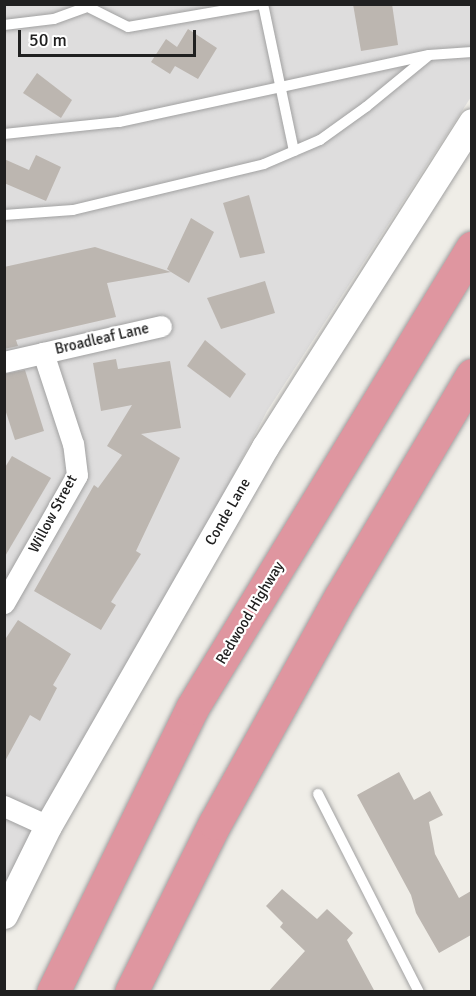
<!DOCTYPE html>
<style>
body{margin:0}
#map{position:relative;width:476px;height:996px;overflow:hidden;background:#efede7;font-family:Signika,sans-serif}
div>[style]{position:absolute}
.residential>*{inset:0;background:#dedddd}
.building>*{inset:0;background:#bcb6b0}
.roads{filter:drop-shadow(0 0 2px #a1a1a1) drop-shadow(0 0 2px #a1a1a1)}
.service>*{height:10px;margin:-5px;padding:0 5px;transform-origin:5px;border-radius:5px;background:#fff}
.minor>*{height:21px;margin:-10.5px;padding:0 10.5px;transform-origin:10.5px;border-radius:10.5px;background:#fff}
.tertiary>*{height:27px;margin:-13.5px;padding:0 13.5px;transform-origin:13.5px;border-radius:13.5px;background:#fff}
.motorway>*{height:33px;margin:-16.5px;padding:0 16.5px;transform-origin:16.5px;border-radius:16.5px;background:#df96a0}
span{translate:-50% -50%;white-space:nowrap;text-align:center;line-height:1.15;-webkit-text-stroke:4.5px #fff;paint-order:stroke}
.street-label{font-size:15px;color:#202020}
.frame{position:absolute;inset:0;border:6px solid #202020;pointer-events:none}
.scale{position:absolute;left:18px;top:30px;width:178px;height:27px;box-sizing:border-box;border:3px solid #202020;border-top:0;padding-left:8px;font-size:18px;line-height:21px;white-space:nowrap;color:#202020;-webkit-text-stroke:4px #fff;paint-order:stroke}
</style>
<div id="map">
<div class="residential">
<i style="clip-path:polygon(5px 5px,471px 5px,471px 97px,267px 411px,5px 912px)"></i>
</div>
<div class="building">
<i style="clip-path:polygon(353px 4px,392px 4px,398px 45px,361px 51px)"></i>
<i style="clip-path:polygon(188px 29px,217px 48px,198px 79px,175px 66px,170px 74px,151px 62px,166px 39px,177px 47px)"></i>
<i style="clip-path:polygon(37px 73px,72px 100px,61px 118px,23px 93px)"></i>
<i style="clip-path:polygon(36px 155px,61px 167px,46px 201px,4px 183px,4px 159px,29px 170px)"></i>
<i style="clip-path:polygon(249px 195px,265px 253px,240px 258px,223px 203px)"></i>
<i style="clip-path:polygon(191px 218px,214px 232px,189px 283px,171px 272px,107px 283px,116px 317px,16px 340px,18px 346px,4px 349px,4px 267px,95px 247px,171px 272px,167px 269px)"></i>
<i style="clip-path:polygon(265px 281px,275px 313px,221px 329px,207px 298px)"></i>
<i style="clip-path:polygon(205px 340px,246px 374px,230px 398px,187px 366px)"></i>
<i style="clip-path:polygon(116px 359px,118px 369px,170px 361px,181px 428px,141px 434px,180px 458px,136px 551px,141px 554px,111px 602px,116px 605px,101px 630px,34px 591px,94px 485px,98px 488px,122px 455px,107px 446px,132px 405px,101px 411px,93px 363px)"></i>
<i style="clip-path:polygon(25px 370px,44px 431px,15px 440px,4px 406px,4px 374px)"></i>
<i style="clip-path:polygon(12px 456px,51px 478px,4px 558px,4px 469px)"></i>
<i style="clip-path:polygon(18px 620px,71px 654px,53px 685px,57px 688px,40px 721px,30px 715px,4px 763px,4px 641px)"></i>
<i style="clip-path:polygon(399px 772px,414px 800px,430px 791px,443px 815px,429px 822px,435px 854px,459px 898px,471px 891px,471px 935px,439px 953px,416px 913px,411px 895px,357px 795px)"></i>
<i style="clip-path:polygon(282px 889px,317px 919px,327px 909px,353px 933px,347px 940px,375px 992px,268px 992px,305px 951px,280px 927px,283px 923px,266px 906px)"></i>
</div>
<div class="roads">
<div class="service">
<i style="left:82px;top:4px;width:51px;rotate:26.6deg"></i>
<i style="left:128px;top:27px;width:135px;rotate:-9.8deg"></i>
<i style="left:263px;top:4px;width:150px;rotate:78.1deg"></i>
<i style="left:4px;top:25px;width:50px;rotate:-6.8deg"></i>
<i style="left:54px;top:19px;width:33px;rotate:-20deg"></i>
<i style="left:4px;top:134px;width:116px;rotate:-6deg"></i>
<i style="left:119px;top:122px;width:317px;rotate:-12.2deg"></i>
<i style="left:429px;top:55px;width:43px;rotate:-4deg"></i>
<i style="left:4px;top:215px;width:69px;rotate:-4.1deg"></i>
<i style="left:73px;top:210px;width:196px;rotate:-13.5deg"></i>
<i style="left:264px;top:164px;width:61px;rotate:-23.2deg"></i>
<i style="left:320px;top:140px;width:57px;rotate:-35.7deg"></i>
<i style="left:366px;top:107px;width:79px;rotate:-39.3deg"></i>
<i style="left:318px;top:794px;width:222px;rotate:63deg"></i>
</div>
<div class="minor">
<i style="left:4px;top:362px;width:161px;rotate:-12.9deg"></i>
<i style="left:4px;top:603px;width:147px;rotate:-60.3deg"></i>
<i style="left:77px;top:475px;width:31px;rotate:-97deg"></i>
<i style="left:73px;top:444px;width:96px;rotate:-108.2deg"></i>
<i style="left:4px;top:806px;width:48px;rotate:24.4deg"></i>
</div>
<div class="tertiary">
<i style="left:4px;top:915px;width:99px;rotate:-63.7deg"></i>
<i style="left:48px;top:826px;width:437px;rotate:-60.2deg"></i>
<i style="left:265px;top:447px;width:385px;rotate:-57.5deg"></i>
</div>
<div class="motorway">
<i style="left:53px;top:992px;width:316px;rotate:-63.9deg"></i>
<i style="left:192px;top:708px;width:539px;rotate:-58.67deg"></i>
<i style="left:131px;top:992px;width:189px;rotate:-63.6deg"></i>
<i style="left:215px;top:823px;width:260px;rotate:-61deg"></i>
<i style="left:341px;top:596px;width:257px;rotate:-59.3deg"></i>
</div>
</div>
<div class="street-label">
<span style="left:102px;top:339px;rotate:-13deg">Broadleaf Lane</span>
<span style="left:228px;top:512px;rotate:-60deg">Conde Lane</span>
<span style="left:53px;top:514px;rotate:-62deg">Willow Street</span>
<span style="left:250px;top:613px;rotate:-59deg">Redwood Highway</span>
</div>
<div class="frame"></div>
<div class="scale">50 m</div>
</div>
